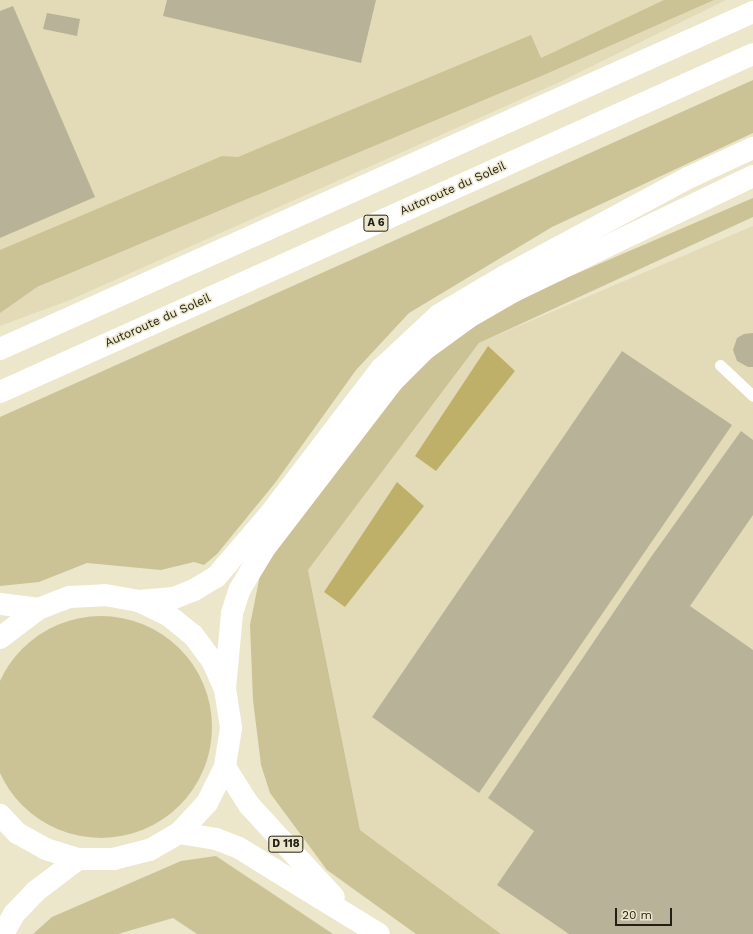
<!DOCTYPE html>
<style>
body{margin:0}
#map{position:relative;width:753px;height:934px;overflow:hidden;background:#ece7cb;font-family:"Work Sans",sans-serif}
div>[style]{position:absolute}
.built>*{inset:0;background:#e3dbb8}
.green>*{inset:0;background:#cbc296}
.round{border-radius:50%}
.water>*{inset:0;background:#bfb069}
.building>*{inset:0;background:#b8b398}
.lane>*{height:11px;margin:-5.5px;padding:0 5.5px;transform-origin:5.5px;border-radius:5.5px;background:#fff}
.secondary>*{height:22px;margin:-11px;padding:0 11px;transform-origin:11px;border-radius:11px;background:#fff}
.primary>*{height:22px;margin:-11px;padding:0 11px;transform-origin:11px;border-radius:11px;background:#fff}
.highway>*{height:22px;margin:-11px;padding:0 11px;transform-origin:11px;border-radius:11px;background:#fff}
span{translate:-50% -50%;white-space:nowrap;text-align:center;line-height:1.15;-webkit-text-stroke:3px #ece7cb;paint-order:stroke}
.shield-label span{padding:1px 3px;background:#ece7cb;border:1px solid;border-radius:3px;-webkit-text-stroke-width:0}
.shield-label{font-size:11px;color:#222016;font-weight:700}
.street-label{font-size:12px;color:#222016}
.scale{position:absolute;left:615px;top:908px;width:57px;height:18px;box-sizing:border-box;border:2px solid #222016;border-top:0;padding-left:5px;font-size:12px;line-height:14px;white-space:nowrap;color:#222016;-webkit-text-stroke:3px #ece7cb;paint-order:stroke}
</style>
<div id="map">
<div class="built">
<i style="clip-path:polygon(0 0,726px 0,562px 81px,70px 300px,0 326px)"></i>
<i style="clip-path:polygon(753px 226px,753px 934px,501px 934px,360px 830px,308px 570px,479px 343px)"></i>
</div>
<div class="green">
<i style="clip-path:polygon(664px 0,714px 0,546px 74px,37px 287px,0 313px,0 250px,222px 156px,238px 157px,531px 35px,541px 58px)"></i>
<i style="clip-path:polygon(753px 80px,753px 133px,552px 227px,409px 313px,356px 370px,275px 483px,217px 554px,204px 565px,194px 562px,161px 570px,87px 563px,39px 582px,0 586px,0 417px)"></i>
<i style="clip-path:polygon(753px 198px,753px 217px,479px 343px,308px 570px,360px 830px,501px 934px,416px 934px,327px 870px,270px 793px,261px 765px,253px 700px,250px 625px,261px 570px,372px 423px,415px 371px,461px 332px,515px 300px)"></i>
<i class="round" style="left:-10px;top:616px;width:222px;height:222px"></i>
<i style="clip-path:polygon(216px 856px,333px 934px,197px 934px,173px 918px,118px 934px,33px 934px,52px 917px,181px 861px)"></i>
</div>
<div class="water">
<i style="clip-path:polygon(488px 346px,515px 371px,436px 471px,415px 456px)"></i>
<i style="clip-path:polygon(397px 482px,424px 506px,345px 607px,324px 592px)"></i>
</div>
<div class="building">
<i style="clip-path:polygon(167px 0,376px 0,361px 63px,163px 16px)"></i>
<i style="clip-path:polygon(13px 6px,95px 197px,0 238px,0 11px)"></i>
<i style="clip-path:polygon(47px 13px,80px 19px,77px 36px,43px 29px)"></i>
<i style="clip-path:polygon(753px 333px,753px 367px,748px 367px,737px 361px,733px 350px,737px 338px,744px 334px)"></i>
<i style="clip-path:polygon(622px 351px,732px 425px,479px 793px,372px 717px)"></i>
<i style="clip-path:polygon(741px 431px,753px 440px,753px 515px,690px 606px,753px 650px,753px 934px,569px 934px,497px 885px,534px 831px,488px 798px,651px 557px)"></i>
</div>
<div class="lane">
<i style="left:720px;top:365px;width:45px;rotate:43.2deg"></i>
</div>
<div class="secondary">
<i style="left:139px;top:601px;width:35px;rotate:-5deg"></i>
<i style="left:174px;top:598px;width:22px;rotate:-22deg"></i>
<i style="left:194px;top:590px;width:26px;rotate:-31deg"></i>
<i style="left:216px;top:577px;width:83px;rotate:-49.4deg"></i>
<i style="left:270px;top:514px;width:183px;rotate:-52.6deg"></i>
<i style="left:381px;top:369px;width:79px;rotate:-43deg"></i>
<i style="left:439px;top:315px;width:77px;rotate:-30.6deg"></i>
<i style="left:505px;top:276px;width:208px;rotate:-28.2deg"></i>
<i style="left:688px;top:178px;width:72px;rotate:-24.8deg"></i>
<i style="left:225px;top:689px;width:76px;rotate:-84.7deg"></i>
<i style="left:232px;top:613px;width:25px;rotate:-72deg"></i>
<i style="left:240px;top:589px;width:47px;rotate:-59deg"></i>
<i style="left:264px;top:549px;width:212px;rotate:-52.5deg"></i>
<i style="left:393px;top:381px;width:45px;rotate:-45deg"></i>
<i style="left:425px;top:349px;width:54px;rotate:-36deg"></i>
<i style="left:469px;top:317px;width:52px;rotate:-30deg"></i>
<i style="left:514px;top:291px;width:265px;rotate:-25.7deg"></i>
<i style="left:3px;top:934px;width:23px;rotate:-61deg"></i>
<i style="left:14px;top:914px;width:32px;rotate:-46deg"></i>
<i style="left:36px;top:891px;width:53px;rotate:-37.3deg"></i>
</div>
<div class="primary">
<i style="left:0;top:604px;width:38px;rotate:7deg"></i>
<i style="left:0;top:638px;width:48px;rotate:-37.3deg"></i>
<i style="left:38px;top:609px;width:34px;rotate:-21deg"></i>
<i style="left:70px;top:597px;width:35px;rotate:-3deg"></i>
<i style="left:105px;top:595px;width:35px;rotate:10deg"></i>
<i style="left:139px;top:601px;width:32px;rotate:26deg"></i>
<i style="left:168px;top:615px;width:32px;rotate:39deg"></i>
<i style="left:193px;top:635px;width:31px;rotate:53deg"></i>
<i style="left:212px;top:660px;width:32px;rotate:66deg"></i>
<i style="left:225px;top:689px;width:39px;rotate:81deg"></i>
<i style="left:231px;top:728px;width:39px;rotate:99deg"></i>
<i style="left:225px;top:767px;width:40px;rotate:116.6deg"></i>
<i style="left:207px;top:803px;width:41px;rotate:133deg"></i>
<i style="left:179px;top:833px;width:34px;rotate:150deg"></i>
<i style="left:149px;top:850px;width:36px;rotate:166deg"></i>
<i style="left:114px;top:859px;width:36px;rotate:180deg"></i>
<i style="left:78px;top:859px;width:34px;rotate:-163deg"></i>
<i style="left:46px;top:849px;width:33px;rotate:-151deg"></i>
<i style="left:17px;top:833px;width:25px;rotate:-133deg"></i>
<i style="left:225px;top:767px;width:45px;rotate:57.7deg"></i>
<i style="left:249px;top:805px;width:125px;rotate:47.3deg"></i>
<i style="left:179px;top:833px;width:37px;rotate:9deg"></i>
<i style="left:216px;top:839px;width:25px;rotate:21deg"></i>
<i style="left:239px;top:848px;width:164px;rotate:31.6deg"></i>
</div>
<div class="highway">
<i style="left:0;top:349px;width:825px;rotate:-24.11deg"></i>
<i style="left:0;top:392px;width:825px;rotate:-24.17deg"></i>
</div>
<div class="shield-label">
<span style="left:376px;top:223px">A 6</span>
<span style="left:286px;top:844px">D 118</span>
</div>
<div class="street-label">
<span style="left:453px;top:189px;rotate:-24deg">Autoroute du Soleil</span>
<span style="left:158px;top:321px;rotate:-24deg">Autoroute du Soleil</span>
</div>
<div class="scale">20 m</div>
</div>
